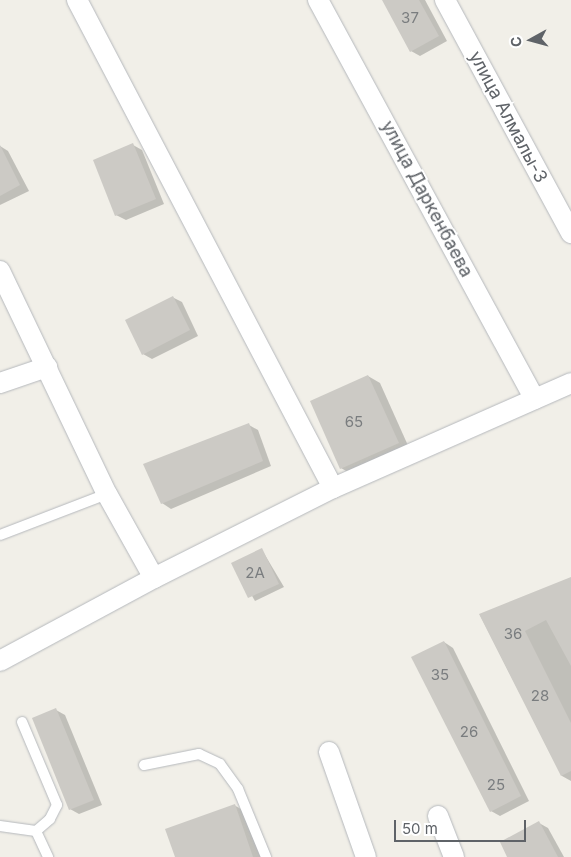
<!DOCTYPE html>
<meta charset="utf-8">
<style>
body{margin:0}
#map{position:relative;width:571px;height:857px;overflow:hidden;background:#f1efe8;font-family:Inter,sans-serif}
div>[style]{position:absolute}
.shadow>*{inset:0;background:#0003}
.building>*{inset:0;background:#cccac5}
.roads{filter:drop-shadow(0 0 1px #b5b8bc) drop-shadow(0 0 1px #b5b8bc)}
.lane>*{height:10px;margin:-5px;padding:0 5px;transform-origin:5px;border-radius:5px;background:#fff}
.street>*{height:20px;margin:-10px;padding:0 10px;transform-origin:10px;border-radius:10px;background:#fff}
span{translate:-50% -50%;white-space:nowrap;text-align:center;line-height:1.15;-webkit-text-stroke:4px #fff;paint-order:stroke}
.number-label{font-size:15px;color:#7a7d7f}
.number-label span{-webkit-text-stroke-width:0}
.street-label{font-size:18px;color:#5f6368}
.north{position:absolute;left:506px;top:15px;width:50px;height:50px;-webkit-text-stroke:4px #fff;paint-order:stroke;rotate:263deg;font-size:14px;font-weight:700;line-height:20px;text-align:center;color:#5f6368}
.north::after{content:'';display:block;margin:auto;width:18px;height:22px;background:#5f6368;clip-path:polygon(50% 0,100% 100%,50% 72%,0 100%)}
.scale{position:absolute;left:394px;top:820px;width:132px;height:22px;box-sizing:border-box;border:2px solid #5f6368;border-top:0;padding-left:6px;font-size:15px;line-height:18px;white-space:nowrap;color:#5f6368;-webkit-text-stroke:4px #fff;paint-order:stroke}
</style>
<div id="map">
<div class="shadow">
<i style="clip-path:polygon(383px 0,425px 0,447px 41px,420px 56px,411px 51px)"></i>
<i style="clip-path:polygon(133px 145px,142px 150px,164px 204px,126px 220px,116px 215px)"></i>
<i style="clip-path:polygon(0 146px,8px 151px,29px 191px,0 205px)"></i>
<i style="clip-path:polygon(172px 297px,182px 302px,198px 336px,152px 359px,143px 354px)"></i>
<i style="clip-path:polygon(368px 376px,380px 383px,410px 450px,353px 475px,341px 468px)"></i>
<i style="clip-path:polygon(249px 425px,258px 430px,271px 466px,171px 509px,162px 503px)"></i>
<i style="clip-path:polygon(262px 550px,284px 587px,255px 601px,233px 563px)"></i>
<i style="clip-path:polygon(571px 578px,571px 781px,562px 776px,480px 615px)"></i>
<i style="clip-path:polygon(444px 642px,453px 648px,529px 801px,500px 816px,491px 811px)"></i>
<i style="clip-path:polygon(56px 710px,65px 715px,102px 805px,79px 814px,70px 809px)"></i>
<i style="clip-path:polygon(234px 805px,246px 812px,262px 857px,176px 857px)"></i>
<i style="clip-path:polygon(539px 823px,548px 828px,564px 857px,508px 857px)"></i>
</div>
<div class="building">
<i style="clip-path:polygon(382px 0,419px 0,439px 36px,410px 52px)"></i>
<i style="clip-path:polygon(133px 143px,156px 199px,115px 216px,93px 160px)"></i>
<i style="clip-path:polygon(0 145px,20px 185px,0 196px)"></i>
<i style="clip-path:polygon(173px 296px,190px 330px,142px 355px,125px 320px)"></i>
<i style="clip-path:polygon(368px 375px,399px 443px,340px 469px,310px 401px)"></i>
<i style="clip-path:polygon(249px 423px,263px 461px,161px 504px,143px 464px)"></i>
<i style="clip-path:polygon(262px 548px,279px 584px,248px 598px,231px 563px)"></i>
<i style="clip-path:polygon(571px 577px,571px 666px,546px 620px,525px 631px,571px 723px,571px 771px,561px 776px,479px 614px)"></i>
<i style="clip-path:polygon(444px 641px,521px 796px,490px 812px,411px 657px)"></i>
<i style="clip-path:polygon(56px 708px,94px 800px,69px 810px,32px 718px)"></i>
<i style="clip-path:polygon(235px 804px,253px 857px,175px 857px,165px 829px)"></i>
<i style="clip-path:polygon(539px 821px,558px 857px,507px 857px,500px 842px)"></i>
</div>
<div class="roads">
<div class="lane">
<i style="left:0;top:535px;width:115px;rotate:-21deg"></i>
<i style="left:22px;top:722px;width:90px;rotate:67.1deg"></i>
<i style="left:57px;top:805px;width:16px;rotate:117deg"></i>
<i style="left:50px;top:819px;width:18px;rotate:139deg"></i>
<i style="left:144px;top:765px;width:56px;rotate:-11.3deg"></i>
<i style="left:199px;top:754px;width:23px;rotate:25deg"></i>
<i style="left:220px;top:764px;width:31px;rotate:54deg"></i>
<i style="left:238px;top:789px;width:74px;rotate:67.6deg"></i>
<i style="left:0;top:826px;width:36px;rotate:8deg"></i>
<i style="left:36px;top:831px;width:29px;rotate:65deg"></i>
</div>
<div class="street">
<i style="left:77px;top:0;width:551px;rotate:62.32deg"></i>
<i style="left:318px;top:0;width:454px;rotate:61.5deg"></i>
<i style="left:445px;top:0;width:265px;rotate:61.6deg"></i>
<i style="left:0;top:271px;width:247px;rotate:64.4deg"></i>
<i style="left:107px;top:494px;width:96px;rotate:60.8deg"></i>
<i style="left:154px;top:578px;width:200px;rotate:-26.7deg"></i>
<i style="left:333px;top:488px;width:260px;rotate:-23.8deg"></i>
<i style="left:0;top:383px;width:50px;rotate:-18.8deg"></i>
<i style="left:0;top:661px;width:175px;rotate:-28.3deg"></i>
<i style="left:329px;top:752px;width:111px;rotate:70.6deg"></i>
<i style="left:438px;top:816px;width:44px;rotate:68.7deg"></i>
</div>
</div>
<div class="number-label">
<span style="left:410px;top:18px">37</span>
<span style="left:354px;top:422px">65</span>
<span style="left:255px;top:573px">2А</span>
<span style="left:513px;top:634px">36</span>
<span style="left:440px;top:675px">35</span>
<span style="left:540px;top:696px">28</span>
<span style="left:469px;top:732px">26</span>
<span style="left:496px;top:785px">25</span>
</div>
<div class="street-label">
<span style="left:508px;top:117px;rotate:62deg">улица Алмалы-3</span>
<span style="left:427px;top:199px;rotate:62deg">улица Даркенбаева</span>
</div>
<div class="north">С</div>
<div class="scale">50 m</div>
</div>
